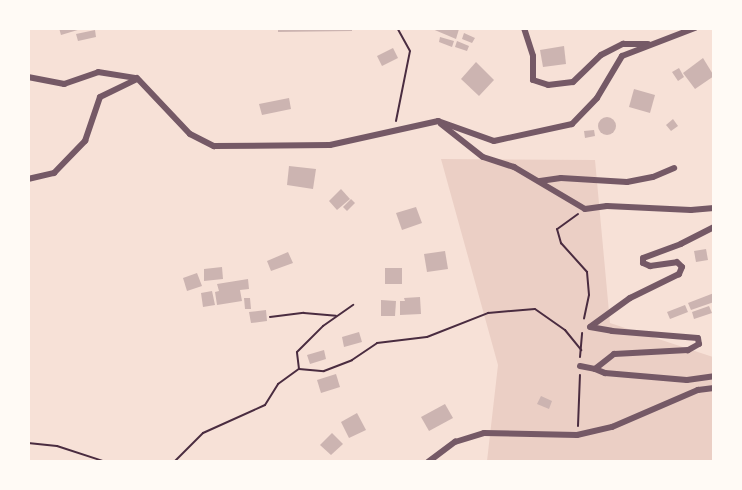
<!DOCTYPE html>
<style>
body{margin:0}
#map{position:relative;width:742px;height:490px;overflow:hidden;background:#f7e1d7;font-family:Overpass,sans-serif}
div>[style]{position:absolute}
.green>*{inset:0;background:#ebcfc5}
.building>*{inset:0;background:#ccb4b1}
.round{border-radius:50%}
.path>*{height:2px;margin:-1px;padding:0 1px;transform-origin:1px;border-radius:1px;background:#4a2c40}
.minor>*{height:6px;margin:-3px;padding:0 3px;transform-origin:3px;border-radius:3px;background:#755966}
span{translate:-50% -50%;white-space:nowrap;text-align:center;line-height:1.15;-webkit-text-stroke:4.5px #fffaf5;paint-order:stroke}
.frame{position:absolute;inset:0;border:30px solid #fffaf5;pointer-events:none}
</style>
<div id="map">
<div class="green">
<i style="clip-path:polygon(441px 159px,595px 160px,610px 323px,713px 357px,713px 461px,487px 461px,498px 365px)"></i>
</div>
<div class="building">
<i style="clip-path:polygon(59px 28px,80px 28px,81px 29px,61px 35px)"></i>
<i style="clip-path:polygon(278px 28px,352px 28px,352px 31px,278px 32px)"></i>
<i style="clip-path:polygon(430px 28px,457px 28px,459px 29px,456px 39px)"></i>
<i style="clip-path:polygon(95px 30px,96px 37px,78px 41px,76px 34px)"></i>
<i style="clip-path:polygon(464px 33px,475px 38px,472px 43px,462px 39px)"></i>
<i style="clip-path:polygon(440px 37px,454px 41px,452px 47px,439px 42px)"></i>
<i style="clip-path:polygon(457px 41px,469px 46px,467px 51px,455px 47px)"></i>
<i style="clip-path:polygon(564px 46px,566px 64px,543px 67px,540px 50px)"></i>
<i style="clip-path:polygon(393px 48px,398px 58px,382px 66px,377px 56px)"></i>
<i style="clip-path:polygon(703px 58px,714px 76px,695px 89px,683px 73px)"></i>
<i style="clip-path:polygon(476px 62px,494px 80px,479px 96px,461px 79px)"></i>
<i style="clip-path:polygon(679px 68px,684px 77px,678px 81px,672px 72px)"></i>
<i style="clip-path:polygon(634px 89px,655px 95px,650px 113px,629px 107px)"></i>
<i style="clip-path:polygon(289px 98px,291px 109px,262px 115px,259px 104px)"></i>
<i class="round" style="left:598px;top:117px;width:18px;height:18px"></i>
<i style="clip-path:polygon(673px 119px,678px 126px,671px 131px,666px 125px)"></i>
<i style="clip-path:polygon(594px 130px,595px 136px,585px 138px,584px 131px)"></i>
<i style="clip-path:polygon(289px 166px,316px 169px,313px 189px,287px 185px)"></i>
<i style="clip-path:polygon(341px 189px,350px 199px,337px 210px,329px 201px)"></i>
<i style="clip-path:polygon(351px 199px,355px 203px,347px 211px,343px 207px)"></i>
<i style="clip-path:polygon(416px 207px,422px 223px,402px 230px,396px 213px)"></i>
<i style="clip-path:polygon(706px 249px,708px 260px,696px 262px,694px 251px)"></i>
<i style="clip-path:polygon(445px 251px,448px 269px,427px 272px,424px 254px)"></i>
<i style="clip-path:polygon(288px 252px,293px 263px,271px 271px,267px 261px)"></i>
<i style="clip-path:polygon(222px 267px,223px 279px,204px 281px,204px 269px)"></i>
<i style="clip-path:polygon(385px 268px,402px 268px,402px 284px,385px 284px)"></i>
<i style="clip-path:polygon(197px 273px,202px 286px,187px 291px,183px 278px)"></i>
<i style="clip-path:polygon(248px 279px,249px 289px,240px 290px,242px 301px,217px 305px,215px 292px,219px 291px,217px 284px)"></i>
<i style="clip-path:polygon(212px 291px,215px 305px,203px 307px,201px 293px)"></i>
<i style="clip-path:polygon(714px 293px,714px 302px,691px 310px,688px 303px)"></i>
<i style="clip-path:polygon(420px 297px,421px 314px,400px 315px,400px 301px,405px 301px,404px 298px)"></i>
<i style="clip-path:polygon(244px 298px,250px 298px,251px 309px,245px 309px)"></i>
<i style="clip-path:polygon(381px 300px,396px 301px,395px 316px,381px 316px)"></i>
<i style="clip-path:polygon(685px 305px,688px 312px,670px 319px,667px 312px)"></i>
<i style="clip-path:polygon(709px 306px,712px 313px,694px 319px,692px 312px)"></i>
<i style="clip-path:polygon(266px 310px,267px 321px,251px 323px,249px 312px)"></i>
<i style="clip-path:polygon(359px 332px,362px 342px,344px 347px,342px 337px)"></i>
<i style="clip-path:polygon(324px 350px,326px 359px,310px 364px,307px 355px)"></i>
<i style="clip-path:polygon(336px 374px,340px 387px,321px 393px,317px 380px)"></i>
<i style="clip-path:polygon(541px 396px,552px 401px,549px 409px,537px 404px)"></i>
<i style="clip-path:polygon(445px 404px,453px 418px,429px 431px,421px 417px)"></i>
<i style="clip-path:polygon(357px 413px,366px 430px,349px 438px,341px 422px)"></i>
<i style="clip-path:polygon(332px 433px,343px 444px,331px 455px,320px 445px)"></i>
</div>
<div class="path">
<i style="left:396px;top:121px;width:71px;rotate:-78.7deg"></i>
<i style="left:410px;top:51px;width:26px;rotate:-119deg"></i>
<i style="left:578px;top:214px;width:26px;rotate:144deg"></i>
<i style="left:557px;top:229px;width:15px;rotate:74deg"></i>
<i style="left:561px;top:243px;width:39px;rotate:48deg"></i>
<i style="left:587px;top:272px;width:23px;rotate:85deg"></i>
<i style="left:589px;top:295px;width:24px;rotate:102deg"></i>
<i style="left:270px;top:317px;width:34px;rotate:-7deg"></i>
<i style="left:304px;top:313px;width:32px;rotate:5deg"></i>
<i style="left:580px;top:357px;width:24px;rotate:-85deg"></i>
<i style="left:299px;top:369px;width:17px;rotate:-97deg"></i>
<i style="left:297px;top:352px;width:37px;rotate:-45deg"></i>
<i style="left:323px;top:326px;width:37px;rotate:-35deg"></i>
<i style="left:578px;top:426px;width:51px;rotate:-87.8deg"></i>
<i style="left:28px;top:443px;width:29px;rotate:6deg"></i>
<i style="left:57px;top:446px;width:52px;rotate:18.1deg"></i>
<i style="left:174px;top:462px;width:41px;rotate:-45deg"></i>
<i style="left:203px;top:433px;width:68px;rotate:-24.3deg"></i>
<i style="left:265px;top:405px;width:25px;rotate:-58deg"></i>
<i style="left:278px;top:384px;width:26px;rotate:-36deg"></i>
<i style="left:299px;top:369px;width:25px;rotate:5deg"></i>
<i style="left:324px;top:371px;width:30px;rotate:-21deg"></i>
<i style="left:352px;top:360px;width:30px;rotate:-34deg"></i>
<i style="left:377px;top:343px;width:50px;rotate:-6.8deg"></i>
<i style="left:427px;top:337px;width:66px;rotate:-21.5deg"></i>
<i style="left:488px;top:313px;width:47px;rotate:-4.9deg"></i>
<i style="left:535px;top:309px;width:37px;rotate:35deg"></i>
<i style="left:565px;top:330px;width:26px;rotate:51deg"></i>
</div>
<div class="minor">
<i style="left:524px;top:28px;width:29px;rotate:72deg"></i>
<i style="left:533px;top:56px;width:24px;rotate:90deg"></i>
<i style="left:533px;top:80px;width:16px;rotate:18deg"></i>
<i style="left:548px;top:85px;width:25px;rotate:-7deg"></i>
<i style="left:573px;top:82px;width:39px;rotate:-44deg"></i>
<i style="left:601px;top:55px;width:25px;rotate:-27deg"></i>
<i style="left:623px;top:44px;width:25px"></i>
<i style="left:28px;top:77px;width:37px;rotate:11deg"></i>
<i style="left:64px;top:84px;width:36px;rotate:-19deg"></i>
<i style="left:98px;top:72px;width:39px;rotate:9deg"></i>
<i style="left:137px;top:78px;width:77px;rotate:46.6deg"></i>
<i style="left:190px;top:134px;width:27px;rotate:27deg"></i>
<i style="left:214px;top:146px;width:116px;rotate:-0.5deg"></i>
<i style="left:330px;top:145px;width:111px;rotate:-12.5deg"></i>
<i style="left:438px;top:121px;width:59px;rotate:19.7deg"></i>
<i style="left:494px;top:141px;width:80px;rotate:-12.3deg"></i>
<i style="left:572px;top:124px;width:36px;rotate:-46deg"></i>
<i style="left:597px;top:98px;width:49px;rotate:-59.2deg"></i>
<i style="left:622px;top:56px;width:78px;rotate:-21deg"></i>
<i style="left:441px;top:124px;width:53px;rotate:38.2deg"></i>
<i style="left:483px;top:157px;width:33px;rotate:18deg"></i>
<i style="left:514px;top:167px;width:82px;rotate:30.6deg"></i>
<i style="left:585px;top:209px;width:22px;rotate:-8deg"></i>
<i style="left:607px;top:206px;width:84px;rotate:2.7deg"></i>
<i style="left:691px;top:210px;width:23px;rotate:-5deg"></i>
<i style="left:28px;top:179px;width:27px;rotate:-13deg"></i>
<i style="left:54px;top:173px;width:45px;rotate:-45.9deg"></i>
<i style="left:85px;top:141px;width:46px;rotate:-71.2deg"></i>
<i style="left:100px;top:97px;width:41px;rotate:-25.9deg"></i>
<i style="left:540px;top:181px;width:21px;rotate:-8deg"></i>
<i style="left:561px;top:178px;width:66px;rotate:3.5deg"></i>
<i style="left:627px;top:182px;width:26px;rotate:-11deg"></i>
<i style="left:653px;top:177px;width:23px;rotate:-23deg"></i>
<i style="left:714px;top:227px;width:37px;rotate:153deg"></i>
<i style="left:681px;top:244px;width:40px;rotate:159.8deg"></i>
<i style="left:643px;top:258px;width:5px;rotate:90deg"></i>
<i style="left:643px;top:263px;width:8px;rotate:23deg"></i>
<i style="left:650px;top:266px;width:27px;rotate:-8deg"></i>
<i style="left:677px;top:262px;width:7px;rotate:45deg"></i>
<i style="left:682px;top:267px;width:8px;rotate:113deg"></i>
<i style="left:679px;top:274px;width:55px;rotate:153.9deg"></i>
<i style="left:630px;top:298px;width:49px;rotate:144.1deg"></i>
<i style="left:590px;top:327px;width:22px;rotate:10deg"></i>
<i style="left:612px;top:331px;width:86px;rotate:4.7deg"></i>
<i style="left:698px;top:338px;width:6px;rotate:81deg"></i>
<i style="left:699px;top:344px;width:13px;rotate:151deg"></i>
<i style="left:688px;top:350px;width:74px;rotate:176.9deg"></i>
<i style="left:614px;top:354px;width:24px;rotate:142deg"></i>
<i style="left:595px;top:369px;width:11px;rotate:22deg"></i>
<i style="left:605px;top:373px;width:82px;rotate:4.9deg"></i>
<i style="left:687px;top:380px;width:27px;rotate:-8deg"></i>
<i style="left:580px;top:366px;width:15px;rotate:11deg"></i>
<i style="left:428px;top:462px;width:34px;rotate:-37deg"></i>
<i style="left:455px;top:442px;width:30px;rotate:-17deg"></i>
<i style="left:484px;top:433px;width:93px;rotate:1.2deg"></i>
<i style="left:577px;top:435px;width:36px;rotate:-13deg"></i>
<i style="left:612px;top:427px;width:94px;rotate:-23.3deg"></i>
<i style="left:698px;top:390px;width:16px;rotate:-7deg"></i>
</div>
<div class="frame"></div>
</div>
